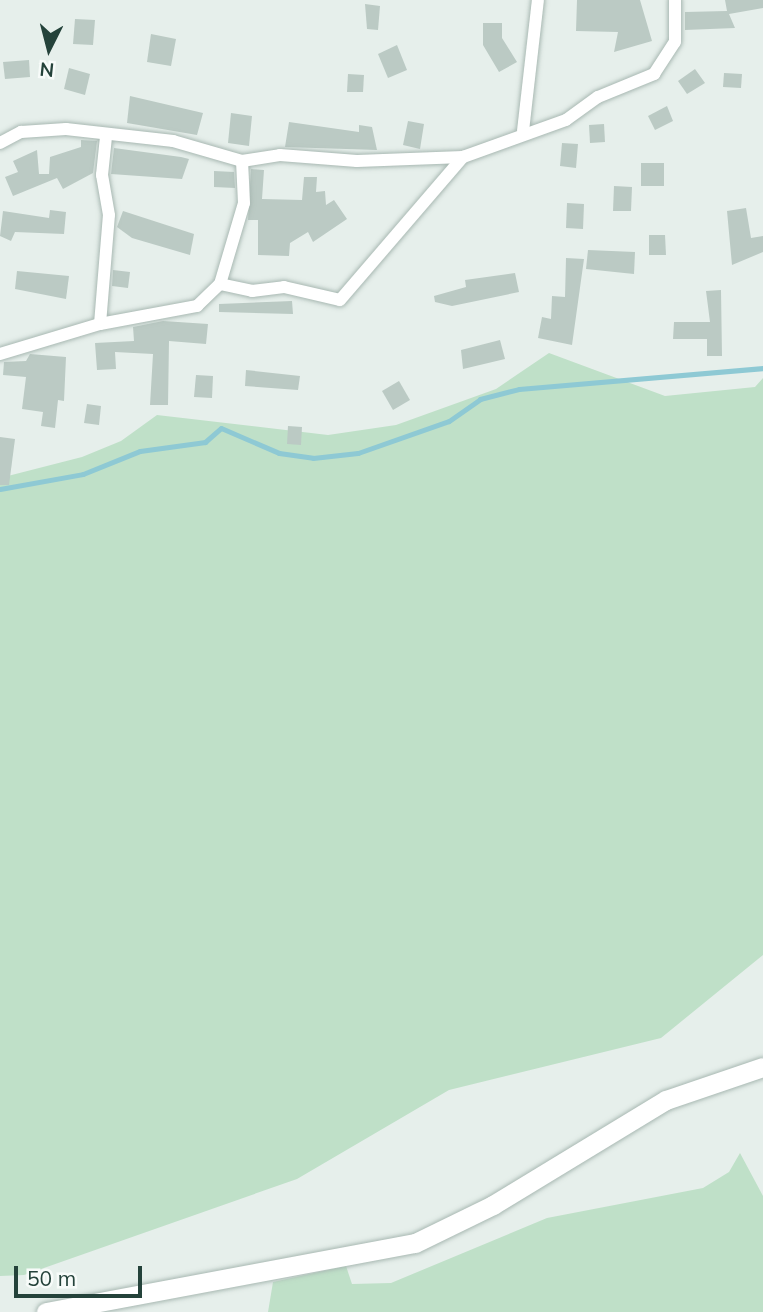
<!DOCTYPE html>
<style>
body{margin:0}
#map{position:relative;width:763px;height:1312px;overflow:hidden;background:#e6efeb;font-family:Mulish,sans-serif}
div>[style]{position:absolute}
.green>*{inset:0;background:#bfe0c8}
.stream>*{height:5px;margin:-2.5px;padding:0 2.5px;transform-origin:2.5px;border-radius:2.5px;background:#8ec9d4}
.building>*{inset:0;background:#bbcac4}
.roads{filter:drop-shadow(0 0 2px #a8b8b2) drop-shadow(0 0 2px #a8b8b2)}
.street>*{height:12px;margin:-6px;padding:0 6px;transform-origin:6px;border-radius:6px;background:#fff}
.secondary>*{height:19px;margin:-9.5px;padding:0 9.5px;transform-origin:9.5px;border-radius:9.5px;background:#fff}
span{translate:-50% -50%;white-space:nowrap;text-align:center;line-height:1.15;-webkit-text-stroke:6px #f7fbf9;paint-order:stroke}
.north{position:absolute;left:14px;top:14px;width:70px;height:70px;-webkit-text-stroke:5px #f7fbf9;paint-order:stroke;rotate:186deg;font-size:19px;font-weight:700;line-height:28px;text-align:center;color:#24423a}
.north::after{content:'';display:block;margin:auto;width:24px;height:32px;background:#24423a;clip-path:polygon(50% 0,100% 100%,50% 72%,0 100%)}
.scale{position:absolute;left:14px;top:1266px;width:128px;height:32px;box-sizing:border-box;border:4px solid #24423a;border-top:0;padding-left:9px;font-size:21px;line-height:24px;white-space:nowrap;color:#24423a;-webkit-text-stroke:5px #f7fbf9;paint-order:stroke}
</style>
<div id="map">
<div class="green">
<i style="clip-path:polygon(549px 353px,665px 396px,755px 387px,763px 378px,763px 955px,661px 1038px,449px 1090px,297px 1179px,24px 1275px,0 1276px,0 478px,82px 457px,121px 441px,157px 415px,328px 435px,396px 425px,496px 389px)"></i>
<i style="clip-path:polygon(740px 1153px,763px 1196px,763px 1312px,268px 1312px,273px 1282px,346px 1266px,352px 1284px,391px 1283px,547px 1218px,703px 1188px,729px 1172px)"></i>
</div>
<div class="stream">
<i style="left:0;top:489px;width:84px;rotate:-10.2deg"></i>
<i style="left:83px;top:474px;width:61px;rotate:-22deg"></i>
<i style="left:140px;top:451px;width:66px;rotate:-7.9deg"></i>
<i style="left:205px;top:442px;width:21px;rotate:-41deg"></i>
<i style="left:221px;top:428px;width:63px;rotate:23.3deg"></i>
<i style="left:279px;top:453px;width:34px;rotate:8deg"></i>
<i style="left:313px;top:458px;width:45px;rotate:-6.3deg"></i>
<i style="left:358px;top:453px;width:96px;rotate:-19.4deg"></i>
<i style="left:449px;top:421px;width:38px;rotate:-35deg"></i>
<i style="left:480px;top:399px;width:40px;rotate:-14.4deg"></i>
<i style="left:519px;top:389px;width:245px;rotate:-4.9deg"></i>
</div>
<div class="building">
<i style="clip-path:polygon(577px 0,640px 0,652px 41px,614px 52px,618px 32px,576px 31px)"></i>
<i style="clip-path:polygon(725px 0,763px 0,763px 8px,729px 14px,735px 28px,685px 30px,685px 12px,727px 11px)"></i>
<i style="clip-path:polygon(365px 4px,380px 6px,378px 30px,367px 29px)"></i>
<i style="clip-path:polygon(75px 19px,95px 20px,93px 45px,73px 44px)"></i>
<i style="clip-path:polygon(483px 23px,502px 23px,502px 38px,517px 62px,499px 72px,483px 45px)"></i>
<i style="clip-path:polygon(151px 34px,176px 39px,171px 66px,147px 62px)"></i>
<i style="clip-path:polygon(397px 45px,407px 70px,388px 78px,378px 54px)"></i>
<i style="clip-path:polygon(29px 60px,30px 77px,5px 79px,3px 62px)"></i>
<i style="clip-path:polygon(69px 68px,90px 74px,85px 95px,64px 89px)"></i>
<i style="clip-path:polygon(695px 69px,705px 83px,687px 94px,678px 81px)"></i>
<i style="clip-path:polygon(724px 73px,742px 74px,741px 88px,723px 87px)"></i>
<i style="clip-path:polygon(348px 74px,364px 75px,363px 92px,347px 92px)"></i>
<i style="clip-path:polygon(130px 96px,203px 113px,197px 135px,127px 123px)"></i>
<i style="clip-path:polygon(667px 106px,673px 121px,655px 130px,648px 116px)"></i>
<i style="clip-path:polygon(231px 113px,252px 116px,249px 146px,228px 143px)"></i>
<i style="clip-path:polygon(408px 121px,424px 124px,420px 149px,403px 145px)"></i>
<i style="clip-path:polygon(289px 122px,359px 132px,359px 125px,372px 127px,377px 150px,285px 147px)"></i>
<i style="clip-path:polygon(604px 124px,605px 142px,590px 143px,589px 125px)"></i>
<i style="clip-path:polygon(81px 140px,97px 141px,93px 173px,63px 189px,57px 178px,13px 196px,5px 177px,18px 172px,13px 161px,37px 150px,39px 174px,49px 174px,50px 157px,81px 147px)"></i>
<i style="clip-path:polygon(562px 143px,578px 144px,576px 168px,560px 166px)"></i>
<i style="clip-path:polygon(114px 148px,181px 157px,189px 159px,182px 179px,111px 174px)"></i>
<i style="clip-path:polygon(641px 163px,664px 163px,664px 186px,641px 186px)"></i>
<i style="clip-path:polygon(251px 169px,264px 170px,262px 199px,302px 200px,304px 177px,317px 177px,316px 192px,325px 191px,326px 205px,334px 200px,347px 219px,313px 242px,308px 232px,290px 243px,289px 256px,258px 255px,258px 220px,248px 220px)"></i>
<i style="clip-path:polygon(214px 171px,234px 172px,235px 188px,214px 187px)"></i>
<i style="clip-path:polygon(614px 186px,632px 187px,631px 211px,613px 211px)"></i>
<i style="clip-path:polygon(567px 203px,584px 204px,583px 229px,566px 228px)"></i>
<i style="clip-path:polygon(746px 208px,751px 238px,763px 236px,763px 252px,732px 265px,727px 211px)"></i>
<i style="clip-path:polygon(50px 210px,66px 212px,64px 234px,15px 232px,11px 241px,0 236px,3px 211px,49px 218px)"></i>
<i style="clip-path:polygon(123px 211px,194px 234px,190px 255px,132px 238px,117px 227px)"></i>
<i style="clip-path:polygon(649px 235px,665px 235px,666px 255px,649px 255px)"></i>
<i style="clip-path:polygon(588px 250px,635px 252px,634px 274px,586px 269px)"></i>
<i style="clip-path:polygon(566px 258px,584px 259px,572px 345px,538px 338px,542px 317px,551px 319px,552px 296px,565px 297px)"></i>
<i style="clip-path:polygon(113px 270px,130px 272px,128px 288px,112px 286px)"></i>
<i style="clip-path:polygon(17px 271px,69px 276px,66px 299px,15px 289px)"></i>
<i style="clip-path:polygon(515px 273px,519px 292px,452px 306px,435px 302px,434px 296px,466px 287px,465px 280px)"></i>
<i style="clip-path:polygon(721px 290px,722px 356px,707px 356px,707px 339px,673px 339px,674px 322px,710px 322px,706px 291px)"></i>
<i style="clip-path:polygon(292px 301px,293px 314px,219px 312px,219px 304px)"></i>
<i style="clip-path:polygon(163px 321px,208px 324px,206px 344px,169px 341px,168px 405px,150px 405px,153px 354px,115px 352px,116px 369px,97px 370px,95px 343px,134px 341px,133px 327px)"></i>
<i style="clip-path:polygon(500px 340px,505px 359px,463px 369px,461px 350px)"></i>
<i style="clip-path:polygon(30px 354px,66px 357px,64px 401px,58px 400px,55px 428px,41px 426px,43px 412px,22px 409px,26px 377px,3px 375px,4px 362px,26px 361px)"></i>
<i style="clip-path:polygon(246px 370px,300px 376px,298px 390px,245px 386px)"></i>
<i style="clip-path:polygon(196px 375px,213px 376px,212px 398px,194px 397px)"></i>
<i style="clip-path:polygon(399px 381px,410px 400px,393px 410px,382px 391px)"></i>
<i style="clip-path:polygon(87px 404px,101px 406px,99px 425px,84px 423px)"></i>
<i style="clip-path:polygon(288px 426px,302px 427px,301px 445px,287px 444px)"></i>
<i style="clip-path:polygon(0 437px,15px 439px,9px 485px,0 485px)"></i>
</div>
<div class="roads">
<div class="street">
<i style="left:523px;top:131px;width:132px;rotate:-83.5deg"></i>
<i style="left:0;top:143px;width:24px;rotate:-28deg"></i>
<i style="left:21px;top:132px;width:45px;rotate:-3.8deg"></i>
<i style="left:66px;top:129px;width:108px;rotate:6.4deg"></i>
<i style="left:173px;top:141px;width:72px;rotate:16.2deg"></i>
<i style="left:242px;top:161px;width:38px;rotate:-9deg"></i>
<i style="left:280px;top:155px;width:77px;rotate:4.5deg"></i>
<i style="left:357px;top:161px;width:106px;rotate:-2.2deg"></i>
<i style="left:220px;top:284px;width:84px;rotate:-73.5deg"></i>
<i style="left:244px;top:203px;width:42px;rotate:-92.7deg"></i>
<i style="left:100px;top:324px;width:109px;rotate:-85.3deg"></i>
<i style="left:109px;top:215px;width:41px;rotate:-99.9deg"></i>
<i style="left:102px;top:175px;width:39px;rotate:-84deg"></i>
<i style="left:0;top:354px;width:104px;rotate:-16.7deg"></i>
<i style="left:100px;top:324px;width:99px;rotate:-10.5deg"></i>
<i style="left:197px;top:306px;width:32px;rotate:-44deg"></i>
<i style="left:220px;top:284px;width:33px;rotate:12deg"></i>
<i style="left:252px;top:291px;width:32px;rotate:-7deg"></i>
<i style="left:284px;top:287px;width:57px;rotate:13.1deg"></i>
<i style="left:340px;top:300px;width:189px;rotate:-49.3deg"></i>
<i style="left:463px;top:157px;width:109px;rotate:-19.8deg"></i>
<i style="left:566px;top:120px;width:39px;rotate:-36deg"></i>
<i style="left:598px;top:97px;width:61px;rotate:-22.3deg"></i>
<i style="left:654px;top:74px;width:38px;rotate:-57deg"></i>
<i style="left:675px;top:42px;width:42px;rotate:-90deg"></i>
</div>
<div class="secondary">
<i style="left:46px;top:1312px;width:375px;rotate:-10.6deg"></i>
<i style="left:415px;top:1243px;width:87px;rotate:-26deg"></i>
<i style="left:493px;top:1205px;width:202px;rotate:-31.3deg"></i>
<i style="left:666px;top:1100px;width:102px;rotate:-18.8deg"></i>
</div>
</div>
<div class="north">N</div>
<div class="scale">50 m</div>
</div>
